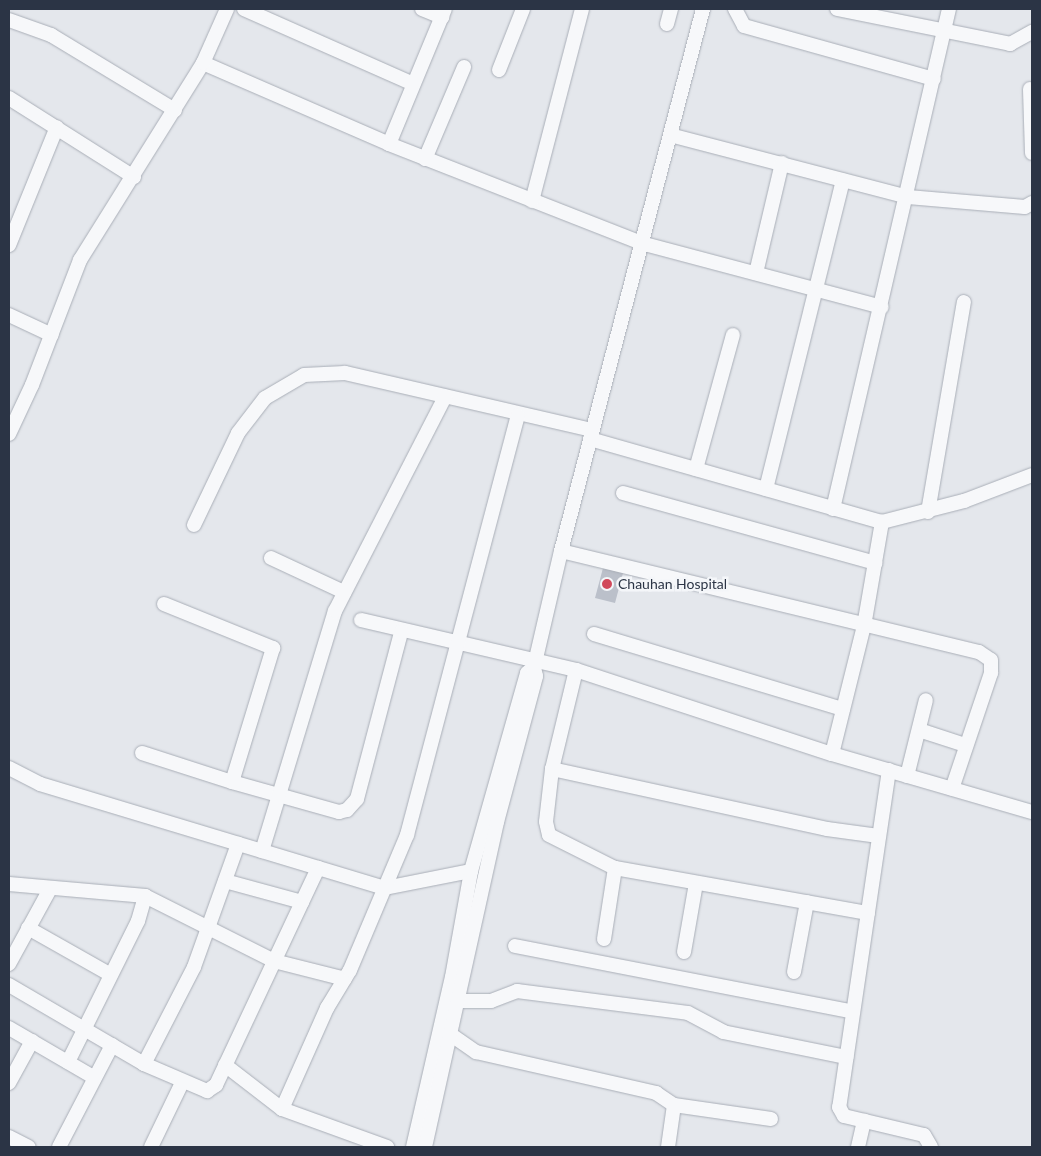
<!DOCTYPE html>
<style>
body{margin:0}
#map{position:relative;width:1041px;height:1156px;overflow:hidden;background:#e4e7ec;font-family:Lato,sans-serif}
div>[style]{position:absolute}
.building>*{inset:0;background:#bbc0ca}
.roads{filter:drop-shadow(0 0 1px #a9aeb7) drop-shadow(0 0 1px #a9aeb7)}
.minor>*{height:14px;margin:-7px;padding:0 7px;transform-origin:7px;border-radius:7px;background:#f7f8fa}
.dots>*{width:14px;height:14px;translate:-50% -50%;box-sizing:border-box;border:2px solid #f4f6f9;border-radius:50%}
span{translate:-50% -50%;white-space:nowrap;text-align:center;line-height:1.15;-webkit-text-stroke:5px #f4f6f9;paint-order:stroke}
.poi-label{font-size:14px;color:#2b3445}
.left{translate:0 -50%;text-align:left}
.frame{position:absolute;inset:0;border:10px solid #2b3445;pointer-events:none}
</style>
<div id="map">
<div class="building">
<i style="clip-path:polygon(603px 568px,623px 573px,615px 603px,595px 598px)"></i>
</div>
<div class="roads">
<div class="minor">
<i style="left:244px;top:9px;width:185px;rotate:23.9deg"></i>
<i style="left:422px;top:9px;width:22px;rotate:22deg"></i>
<i style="left:735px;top:9px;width:19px;rotate:62deg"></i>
<i style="left:744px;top:26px;width:197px;rotate:15.6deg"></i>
<i style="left:837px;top:9px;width:177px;rotate:11.4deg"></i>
<i style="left:1010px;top:44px;width:25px;rotate:-29deg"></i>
<i style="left:9px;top:20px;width:45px;rotate:19.7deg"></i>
<i style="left:51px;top:35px;width:145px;rotate:31.2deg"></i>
<i style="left:667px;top:24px;width:16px;rotate:-75deg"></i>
<i style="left:203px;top:63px;width:203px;rotate:23.5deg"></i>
<i style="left:389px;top:144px;width:271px;rotate:21.4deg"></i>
<i style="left:641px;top:243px;width:249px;rotate:14.9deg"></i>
<i style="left:499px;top:70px;width:66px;rotate:-68.5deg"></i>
<i style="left:1030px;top:89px;width:64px;rotate:88.2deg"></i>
<i style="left:9px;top:98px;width:148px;rotate:32.3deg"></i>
<i style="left:670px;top:135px;width:246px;rotate:14.6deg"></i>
<i style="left:908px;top:197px;width:117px;rotate:4.9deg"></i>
<i style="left:1025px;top:207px;width:8px;rotate:-30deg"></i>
<i style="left:389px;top:144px;width:146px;rotate:-67.5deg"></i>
<i style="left:425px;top:159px;width:100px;rotate:-67deg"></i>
<i style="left:532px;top:201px;width:198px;rotate:-75.4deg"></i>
<i style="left:9px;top:245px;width:127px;rotate:-67.9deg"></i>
<i style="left:756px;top:273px;width:113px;rotate:-76.7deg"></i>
<i style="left:9px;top:315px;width:47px;rotate:24.9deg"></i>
<i style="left:9px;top:434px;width:54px;rotate:-64.9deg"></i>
<i style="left:32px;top:385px;width:134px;rotate:-69deg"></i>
<i style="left:80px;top:260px;width:232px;rotate:-58deg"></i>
<i style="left:203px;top:63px;width:59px;rotate:-66deg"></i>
<i style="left:590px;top:439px;width:304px;rotate:15.9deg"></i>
<i style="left:882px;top:522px;width:85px;rotate:-14.4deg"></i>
<i style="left:964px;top:501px;width:73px;rotate:-20.9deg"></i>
<i style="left:696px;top:469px;width:139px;rotate:-74.6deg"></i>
<i style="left:766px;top:489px;width:318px;rotate:-76deg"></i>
<i style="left:623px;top:493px;width:262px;rotate:15.5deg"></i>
<i style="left:833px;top:509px;width:513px;rotate:-76.94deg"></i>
<i style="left:928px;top:512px;width:213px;rotate:-80.3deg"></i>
<i style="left:194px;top:525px;width:102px;rotate:-64.4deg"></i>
<i style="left:238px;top:433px;width:44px;rotate:-52.4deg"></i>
<i style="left:265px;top:398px;width:45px;rotate:-30.5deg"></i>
<i style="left:304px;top:375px;width:41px;rotate:-2.8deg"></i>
<i style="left:345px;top:373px;width:253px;rotate:13deg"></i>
<i style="left:561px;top:551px;width:430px;rotate:13.6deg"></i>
<i style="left:979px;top:652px;width:14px;rotate:34deg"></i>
<i style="left:991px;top:660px;width:13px;rotate:90deg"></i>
<i style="left:991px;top:673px;width:122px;rotate:108.6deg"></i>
<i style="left:271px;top:558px;width:81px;rotate:25deg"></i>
<i style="left:164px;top:604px;width:118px;rotate:22deg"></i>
<i style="left:273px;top:648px;width:140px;rotate:107deg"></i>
<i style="left:361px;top:620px;width:221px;rotate:13.1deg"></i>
<i style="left:576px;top:670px;width:269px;rotate:18.2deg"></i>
<i style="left:832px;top:754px;width:208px;rotate:16.2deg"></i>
<i style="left:594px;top:634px;width:260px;rotate:16.8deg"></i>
<i style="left:576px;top:670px;width:102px;rotate:103.6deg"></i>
<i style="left:552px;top:769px;width:53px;rotate:96.5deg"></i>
<i style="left:546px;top:822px;width:13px;rotate:77deg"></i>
<i style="left:549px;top:835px;width:74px;rotate:26.6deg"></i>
<i style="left:615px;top:868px;width:257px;rotate:10.1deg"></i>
<i style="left:919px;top:730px;width:48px;rotate:18.1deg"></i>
<i style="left:142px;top:753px;width:95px;rotate:17.9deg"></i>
<i style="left:232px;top:782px;width:111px;rotate:15.7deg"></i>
<i style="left:339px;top:812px;width:8px;rotate:-14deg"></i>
<i style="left:347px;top:810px;width:15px;rotate:-48deg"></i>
<i style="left:357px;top:799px;width:173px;rotate:-75.2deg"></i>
<i style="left:832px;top:754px;width:132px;rotate:-76deg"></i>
<i style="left:864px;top:626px;width:106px;rotate:-80.2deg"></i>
<i style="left:9px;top:768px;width:35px;rotate:27deg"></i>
<i style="left:40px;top:784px;width:360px;rotate:16.8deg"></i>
<i style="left:385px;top:888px;width:88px;rotate:-11.2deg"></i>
<i style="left:552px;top:769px;width:281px;rotate:12.3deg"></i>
<i style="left:827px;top:829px;width:52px;rotate:7.7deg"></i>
<i style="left:889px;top:770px;width:341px;rotate:98.4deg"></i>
<i style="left:839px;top:1107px;width:10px;rotate:61deg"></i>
<i style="left:844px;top:1116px;width:82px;rotate:13.4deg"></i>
<i style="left:924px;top:1135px;width:14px;rotate:60deg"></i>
<i style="left:907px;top:776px;width:78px;rotate:-76deg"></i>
<i style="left:262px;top:851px;width:251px;rotate:-73.1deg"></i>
<i style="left:335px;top:611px;width:241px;rotate:-62.8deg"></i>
<i style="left:225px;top:881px;width:80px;rotate:15.3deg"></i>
<i style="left:9px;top:884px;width:137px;rotate:5deg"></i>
<i style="left:145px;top:896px;width:144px;rotate:26.7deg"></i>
<i style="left:274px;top:961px;width:73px;rotate:14.2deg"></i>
<i style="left:28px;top:928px;width:95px;rotate:29.5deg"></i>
<i style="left:604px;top:939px;width:72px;rotate:-81.2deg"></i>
<i style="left:515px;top:946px;width:344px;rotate:11deg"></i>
<i style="left:684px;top:952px;width:70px;rotate:-80.1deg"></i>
<i style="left:9px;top:964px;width:85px;rotate:-61.3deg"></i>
<i style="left:794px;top:972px;width:71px;rotate:-79.5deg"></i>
<i style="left:9px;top:985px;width:156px;rotate:30.3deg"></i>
<i style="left:144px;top:1064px;width:69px;rotate:23.2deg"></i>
<i style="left:207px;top:1091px;width:11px;rotate:-34deg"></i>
<i style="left:216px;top:1085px;width:240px;rotate:-64.8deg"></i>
<i style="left:449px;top:1001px;width:42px"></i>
<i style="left:491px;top:1001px;width:28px;rotate:-21deg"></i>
<i style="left:517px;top:991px;width:172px;rotate:7.3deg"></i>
<i style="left:688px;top:1013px;width:40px;rotate:28deg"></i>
<i style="left:723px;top:1032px;width:126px;rotate:11.5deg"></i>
<i style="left:9px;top:1028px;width:99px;rotate:30.2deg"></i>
<i style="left:450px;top:1034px;width:32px;rotate:35deg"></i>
<i style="left:476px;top:1052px;width:185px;rotate:12.8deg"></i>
<i style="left:656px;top:1093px;width:22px;rotate:34deg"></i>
<i style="left:674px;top:1105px;width:42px;rotate:98.1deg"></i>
<i style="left:68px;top:1062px;width:157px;rotate:-63.6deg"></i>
<i style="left:138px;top:921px;width:26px;rotate:-74deg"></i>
<i style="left:144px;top:1064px;width:109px;rotate:-62.7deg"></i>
<i style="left:194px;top:967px;width:131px;rotate:-70.3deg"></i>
<i style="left:225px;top:1065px;width:72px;rotate:37.7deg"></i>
<i style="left:282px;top:1109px;width:112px;rotate:19.9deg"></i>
<i style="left:9px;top:1083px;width:48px;rotate:-61.3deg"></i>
<i style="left:674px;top:1105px;width:98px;rotate:8.2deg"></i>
<i style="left:282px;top:1109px;width:111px;rotate:-66deg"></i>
<i style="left:327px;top:1008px;width:44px;rotate:-58.8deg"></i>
<i style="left:350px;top:970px;width:147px;rotate:-67.1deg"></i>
<i style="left:407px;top:835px;width:434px;rotate:-75.2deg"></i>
<i style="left:9px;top:1137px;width:22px;rotate:27deg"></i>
<i style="left:59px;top:1147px;width:115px;rotate:-62.5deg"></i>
<i style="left:151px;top:1147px;width:71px;rotate:-64.2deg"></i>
<i style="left:413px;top:1147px;width:174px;rotate:-77.1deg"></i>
<i style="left:452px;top:977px;width:108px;rotate:-79.8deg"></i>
<i style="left:471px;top:871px;width:206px;rotate:-74.2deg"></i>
<i style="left:527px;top:673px;width:9px;rotate:-41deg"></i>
<i style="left:425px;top:1147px;width:333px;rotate:-77.5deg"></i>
<i style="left:497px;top:822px;width:151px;rotate:-75deg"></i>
<i style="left:536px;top:676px;width:9px;rotate:-103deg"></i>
<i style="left:534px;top:667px;width:119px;rotate:-76.9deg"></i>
<i style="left:561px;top:551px;width:560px;rotate:-75.32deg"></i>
<i style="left:858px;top:1147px;width:27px;rotate:-77deg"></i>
</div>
</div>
<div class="dots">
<i style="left:607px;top:584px;background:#d1495b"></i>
</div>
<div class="poi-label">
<span class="left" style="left:618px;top:584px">Chauhan Hospital</span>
</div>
<div class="frame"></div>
</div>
